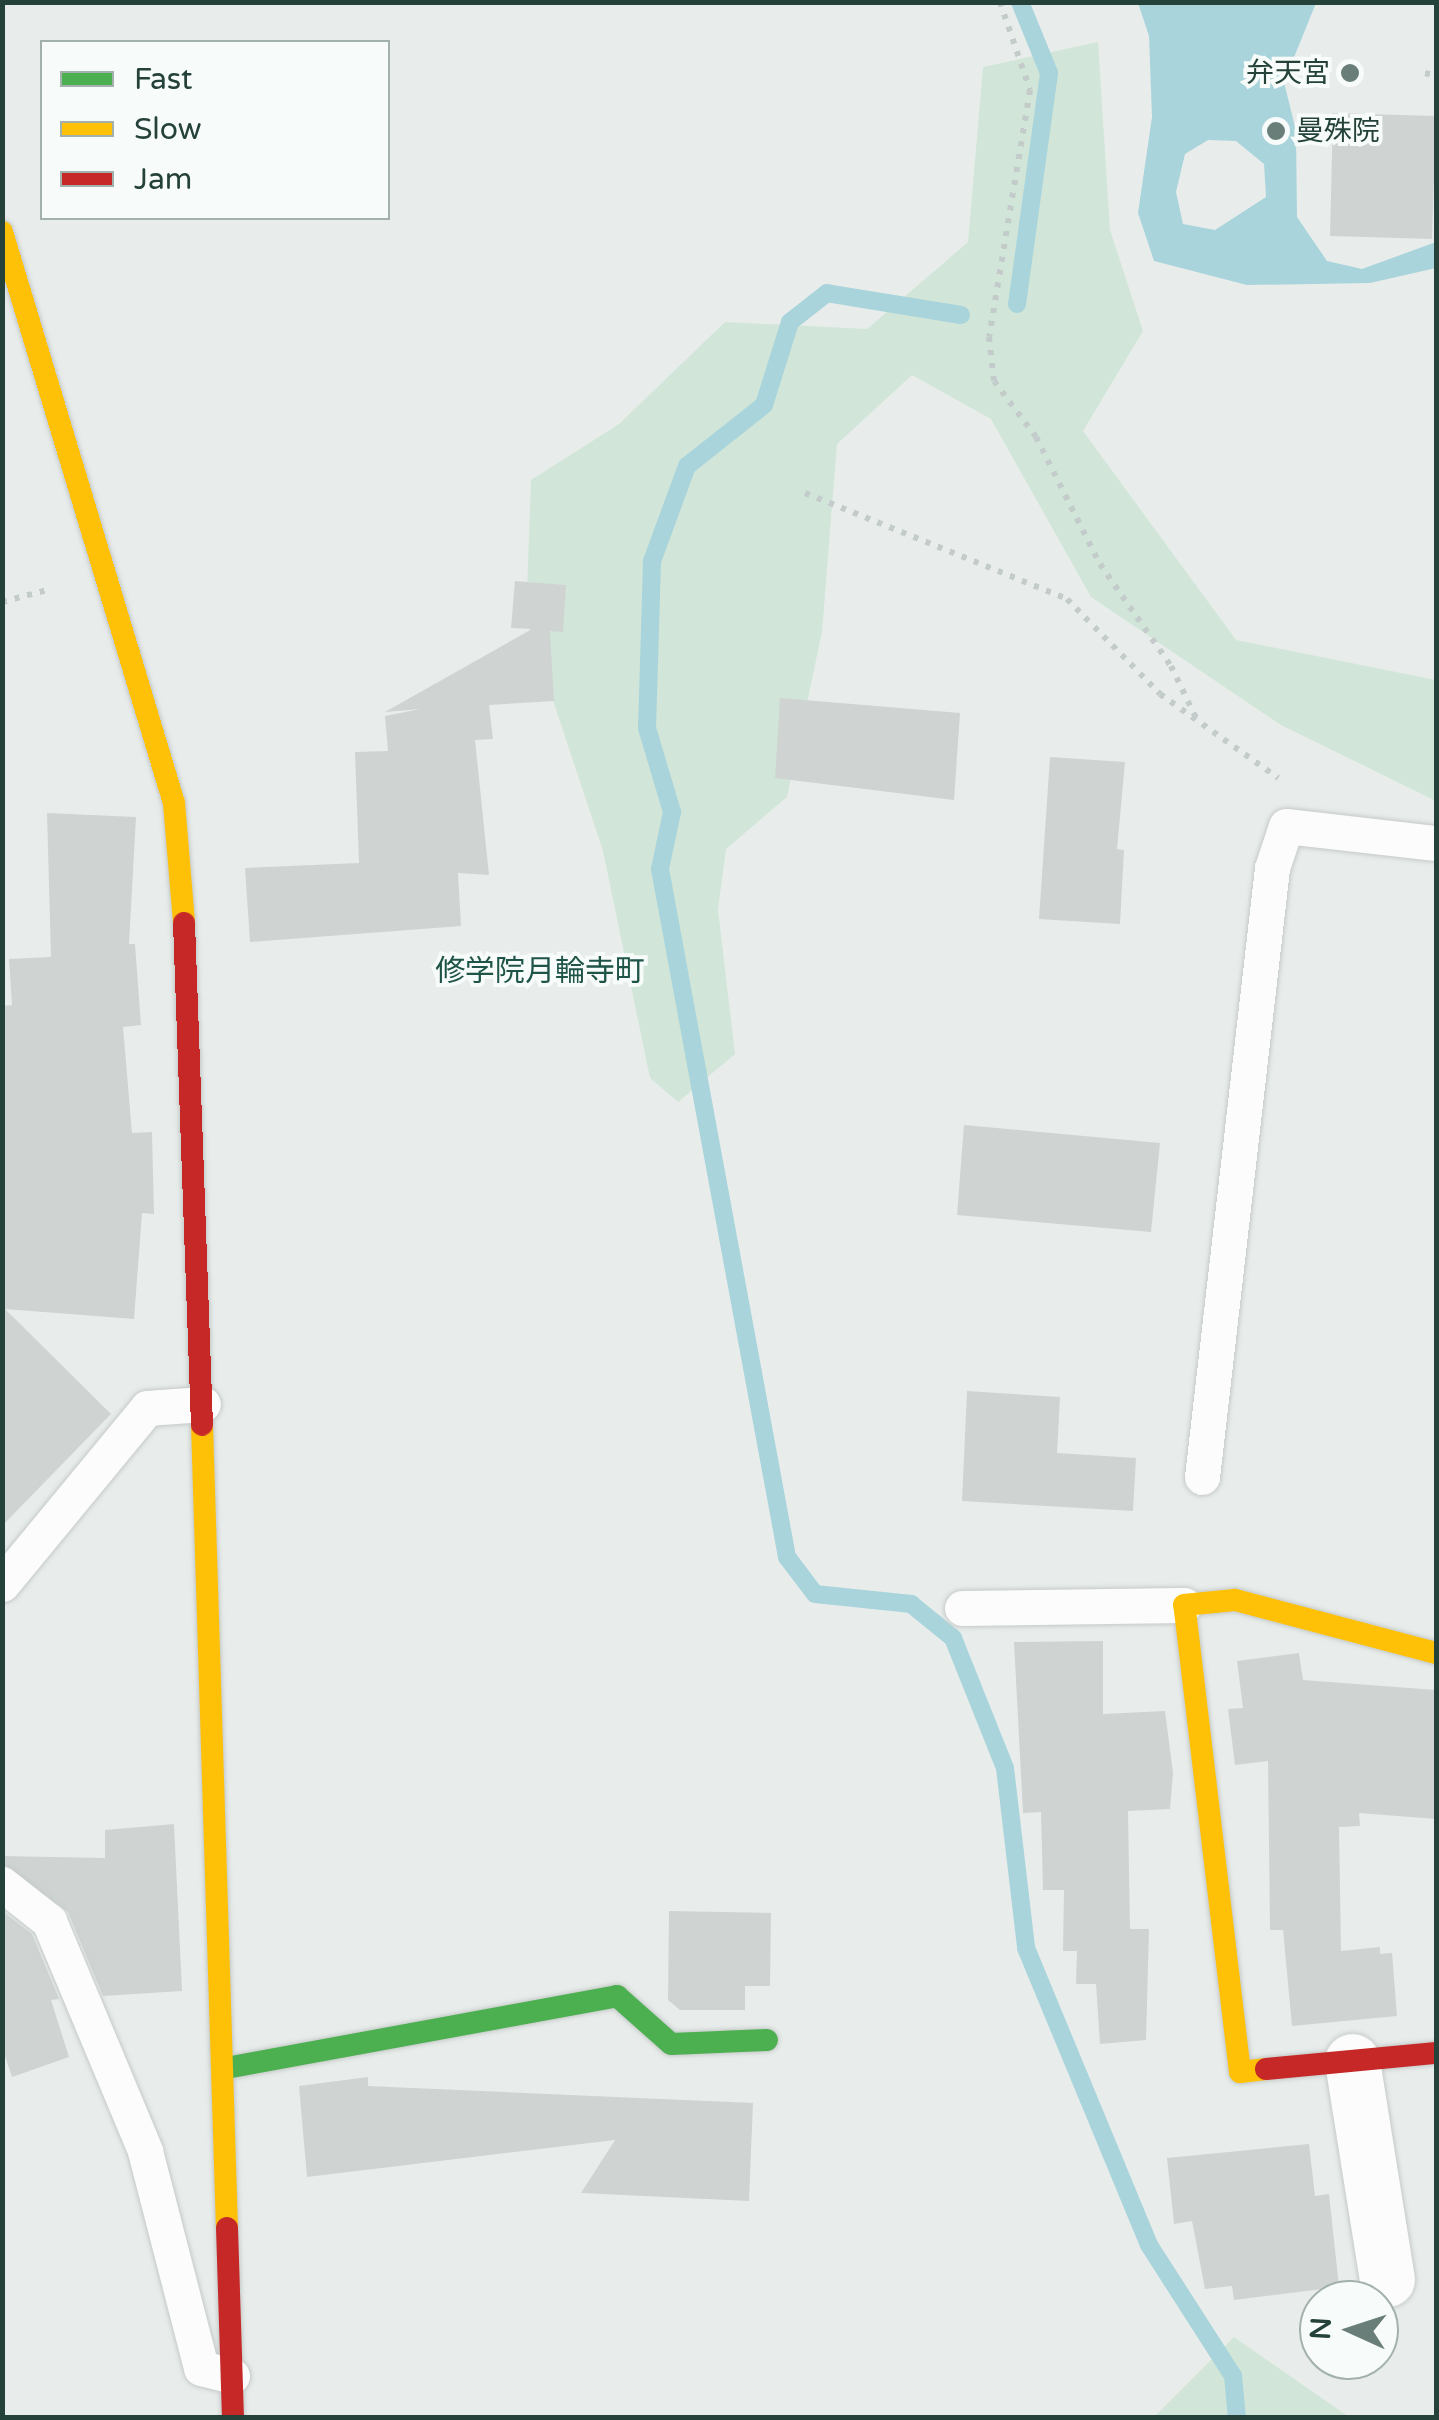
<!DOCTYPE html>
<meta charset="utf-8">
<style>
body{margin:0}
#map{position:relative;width:1439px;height:2420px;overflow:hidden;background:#e8edeb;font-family:"Varela Round","Noto Sans JP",sans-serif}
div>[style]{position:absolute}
.green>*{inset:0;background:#d1e6d8}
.water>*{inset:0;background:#a9d4db}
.stream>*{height:18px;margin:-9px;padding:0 9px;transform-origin:9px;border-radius:9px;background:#a9d4db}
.building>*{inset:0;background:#cfd4d2}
.path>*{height:6px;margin-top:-3px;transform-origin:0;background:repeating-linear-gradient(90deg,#c3ccca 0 5px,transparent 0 13px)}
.roads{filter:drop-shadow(0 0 2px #c5cac8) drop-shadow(0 0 2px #c5cac8)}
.lane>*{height:35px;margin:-17.5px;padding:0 17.5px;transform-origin:17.5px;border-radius:17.5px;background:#fcfcfc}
.street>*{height:55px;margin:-27.5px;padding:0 27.5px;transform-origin:27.5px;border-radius:27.5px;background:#fcfcfc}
.fast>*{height:22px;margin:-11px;padding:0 11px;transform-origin:11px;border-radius:11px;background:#4caf50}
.slow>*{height:22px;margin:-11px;padding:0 11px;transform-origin:11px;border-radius:11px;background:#ffc107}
.jam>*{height:22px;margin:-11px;padding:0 11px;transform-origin:11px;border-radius:11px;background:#c62828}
.dots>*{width:28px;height:28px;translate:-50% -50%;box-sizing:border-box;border:5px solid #f7fbf9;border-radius:50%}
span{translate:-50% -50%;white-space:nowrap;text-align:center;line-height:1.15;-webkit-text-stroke:8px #f7fbf9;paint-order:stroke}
.poi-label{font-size:28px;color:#24423a}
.right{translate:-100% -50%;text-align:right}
.left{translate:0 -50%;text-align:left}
.neighbourhood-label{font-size:30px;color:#1f5548}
.frame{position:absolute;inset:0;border:5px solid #24423a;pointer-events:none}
.legend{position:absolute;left:40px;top:40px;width:350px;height:180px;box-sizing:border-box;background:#f7fbf9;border:2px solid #a3b1ad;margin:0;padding:12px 18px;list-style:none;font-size:30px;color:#24423a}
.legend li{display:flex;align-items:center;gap:20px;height:50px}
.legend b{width:50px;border:2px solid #a3b1ad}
.north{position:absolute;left:1299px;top:2280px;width:100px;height:100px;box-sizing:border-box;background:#f7fbf9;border:2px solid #a3b1ad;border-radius:50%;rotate:273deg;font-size:28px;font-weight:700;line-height:40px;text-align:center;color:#24423a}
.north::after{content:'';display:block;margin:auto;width:35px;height:45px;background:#697e78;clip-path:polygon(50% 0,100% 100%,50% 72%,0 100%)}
</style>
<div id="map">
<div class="green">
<i style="clip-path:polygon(1098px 42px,1110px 230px,1143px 331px,1083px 431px,1236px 640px,1436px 680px,1436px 801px,1281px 725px,1091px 597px,991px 419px,912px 375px,837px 444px,822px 632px,787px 797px,726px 849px,718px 910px,735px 1054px,678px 1102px,650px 1078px,603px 851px,526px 619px,531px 480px,619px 424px,725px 322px,867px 329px,968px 242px,983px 67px)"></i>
<i style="clip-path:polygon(1234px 2337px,1349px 2417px,1154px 2417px)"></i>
</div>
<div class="water">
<i style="clip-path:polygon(evenodd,1138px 3px,1316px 3px,1284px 82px,1296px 131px,1297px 217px,1327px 261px,1362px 269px,1436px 242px,1436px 268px,1370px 283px,1247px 285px,1154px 261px,1138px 213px,1152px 117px,1149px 36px,1138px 3px,1208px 140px,1236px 141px,1264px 164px,1266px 197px,1215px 230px,1183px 224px,1176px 192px,1185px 154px,1208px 140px)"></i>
</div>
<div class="stream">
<i style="left:1017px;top:304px;width:233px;rotate:-82.1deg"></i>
<i style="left:1049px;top:73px;width:77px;rotate:-112.2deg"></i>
<i style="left:961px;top:315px;width:136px;rotate:-170.7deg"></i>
<i style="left:827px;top:293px;width:47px;rotate:141.9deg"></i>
<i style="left:790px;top:322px;width:87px;rotate:107.4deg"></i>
<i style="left:764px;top:405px;width:98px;rotate:141.6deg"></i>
<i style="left:687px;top:466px;width:101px;rotate:110.2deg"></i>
<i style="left:652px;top:561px;width:167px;rotate:91.7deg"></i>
<i style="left:647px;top:728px;width:88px;rotate:73.4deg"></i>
<i style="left:672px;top:812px;width:58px;rotate:101.9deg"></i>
<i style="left:660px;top:869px;width:700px;rotate:79.54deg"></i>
<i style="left:787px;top:1557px;width:46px;rotate:52.9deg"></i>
<i style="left:815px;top:1594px;width:97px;rotate:5.9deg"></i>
<i style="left:911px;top:1604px;width:54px;rotate:39deg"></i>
<i style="left:953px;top:1638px;width:140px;rotate:68.2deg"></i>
<i style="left:1005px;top:1768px;width:181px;rotate:83.3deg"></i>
<i style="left:1026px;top:1948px;width:321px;rotate:67.5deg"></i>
<i style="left:1149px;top:2245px;width:156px;rotate:57.3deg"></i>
<i style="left:1233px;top:2376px;width:42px;rotate:84.6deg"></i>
</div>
<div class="building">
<i style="clip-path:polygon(1333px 113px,1436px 116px,1432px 239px,1330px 236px)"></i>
<i style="clip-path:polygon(515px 581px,566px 585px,563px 632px,550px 631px,554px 701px,489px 705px,493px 739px,475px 740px,489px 875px,458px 873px,461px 926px,250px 942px,245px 868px,359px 863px,355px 752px,388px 751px,385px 716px,420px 709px,385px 712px,532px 629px,511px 628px)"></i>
<i style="clip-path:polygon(780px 698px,960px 713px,954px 800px,775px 778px)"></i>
<i style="clip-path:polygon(1050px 757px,1125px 762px,1117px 849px,1124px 850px,1120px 924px,1039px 919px)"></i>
<i style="clip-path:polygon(47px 813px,136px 817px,129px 944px,135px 944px,141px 1025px,123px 1027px,132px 1133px,152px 1132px,154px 1214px,142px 1213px,134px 1319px,5px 1309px,111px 1414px,2px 1526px,2px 1006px,12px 1005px,9px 959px,51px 957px)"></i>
<i style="clip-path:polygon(964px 1125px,1160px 1143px,1151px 1232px,957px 1215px)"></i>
<i style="clip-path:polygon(967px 1391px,1060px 1397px,1057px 1453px,1136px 1458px,1133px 1511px,962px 1501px)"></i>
<i style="clip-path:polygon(1103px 1641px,1103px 1714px,1165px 1711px,1173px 1773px,1170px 1809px,1128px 1811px,1130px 1929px,1149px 1929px,1146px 2040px,1100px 2044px,1096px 1984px,1076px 1984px,1077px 1951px,1063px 1951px,1064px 1890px,1043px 1890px,1041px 1812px,1023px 1813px,1014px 1642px)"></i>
<i style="clip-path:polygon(1299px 1653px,1303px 1680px,1436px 1690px,1436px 1819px,1359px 1813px,1360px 1826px,1339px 1827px,1341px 1951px,1380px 1947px,1380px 1954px,1392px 1953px,1397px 2016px,1292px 2026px,1283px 1930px,1270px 1930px,1268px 1761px,1235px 1765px,1228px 1709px,1243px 1708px,1237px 1661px)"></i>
<i style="clip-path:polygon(174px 1824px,182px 1991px,103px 1996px,68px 1912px,2px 1863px,2px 1856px,105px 1858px,105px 1830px)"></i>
<i style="clip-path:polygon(2px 1911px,32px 1934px,59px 1999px,51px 2000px,69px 2057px,12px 2077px,2px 2047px)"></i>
<i style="clip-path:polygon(669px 1911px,771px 1913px,770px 1986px,745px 1986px,745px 2010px,680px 2010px,668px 2000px)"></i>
<i style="clip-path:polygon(368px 2077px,368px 2086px,753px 2103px,749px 2201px,581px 2193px,615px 2140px,307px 2177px,299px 2086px)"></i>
<i style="clip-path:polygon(1309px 2144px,1315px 2196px,1329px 2194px,1339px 2287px,1234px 2300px,1232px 2286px,1205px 2289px,1192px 2221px,1174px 2224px,1167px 2158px)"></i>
</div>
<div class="path">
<i style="left:1000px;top:2px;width:93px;rotate:71.2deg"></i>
<i style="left:1030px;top:90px;width:250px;rotate:99.4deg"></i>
<i style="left:989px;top:337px;width:44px;rotate:83.5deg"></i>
<i style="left:994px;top:381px;width:70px;rotate:53.1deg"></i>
<i style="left:1036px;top:437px;width:142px;rotate:63.3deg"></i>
<i style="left:1100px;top:564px;width:124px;rotate:55.2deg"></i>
<i style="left:1171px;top:666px;width:60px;rotate:64.3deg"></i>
<i style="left:1425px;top:73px;width:11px;rotate:15deg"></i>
<i style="left:805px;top:493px;width:283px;rotate:22deg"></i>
<i style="left:1067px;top:599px;width:133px;rotate:45.6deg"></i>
<i style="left:1160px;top:694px;width:145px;rotate:35.4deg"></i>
<i style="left:2px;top:602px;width:51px;rotate:-14.9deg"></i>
</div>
<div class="roads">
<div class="lane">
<i style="left:1202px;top:1477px;width:613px;rotate:-83.44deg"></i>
<i style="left:1272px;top:868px;width:44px;rotate:-71.6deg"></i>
<i style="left:1286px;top:826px;width:151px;rotate:6.5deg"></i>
<i style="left:2px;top:1584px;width:228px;rotate:-50.5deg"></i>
<i style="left:147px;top:1408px;width:56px;rotate:-4.1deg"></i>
<i style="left:962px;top:1608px;width:222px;rotate:-0.8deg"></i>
<i style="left:2px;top:1884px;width:60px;rotate:38.2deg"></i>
<i style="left:49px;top:1921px;width:249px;rotate:67.3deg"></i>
<i style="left:145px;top:2151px;width:224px;rotate:75.5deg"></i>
<i style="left:201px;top:2368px;width:32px;rotate:14deg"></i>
</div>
<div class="street">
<i style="left:1352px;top:2061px;width:221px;rotate:80.9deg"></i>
</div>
<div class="fast">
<i style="left:226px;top:2068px;width:398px;rotate:-10.4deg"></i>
<i style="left:617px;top:1996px;width:72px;rotate:41.6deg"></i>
<i style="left:671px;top:2044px;width:96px;rotate:-2.4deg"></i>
</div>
<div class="slow">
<i style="left:2px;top:232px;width:596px;rotate:73.24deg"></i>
<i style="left:174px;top:803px;width:120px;rotate:85.2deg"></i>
<i style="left:202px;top:1425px;width:803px;rotate:88.22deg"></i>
<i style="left:1266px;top:2069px;width:26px;rotate:173deg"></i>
<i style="left:1240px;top:2072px;width:470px;rotate:-96.8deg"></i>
<i style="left:1184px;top:1605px;width:51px;rotate:-5.6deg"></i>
<i style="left:1235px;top:1600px;width:208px;rotate:14.8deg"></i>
</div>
<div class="jam">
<i style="left:184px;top:923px;width:502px;rotate:87.95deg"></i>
<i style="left:1266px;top:2069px;width:171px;rotate:-5.4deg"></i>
<i style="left:227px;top:2228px;width:190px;rotate:88.2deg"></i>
</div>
</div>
<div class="dots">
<i style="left:1350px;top:73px;background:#697e78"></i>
<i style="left:1276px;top:131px;background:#697e78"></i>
</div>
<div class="poi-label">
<span class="right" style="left:1330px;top:73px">弁天宮</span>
<span class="left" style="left:1296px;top:131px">曼殊院</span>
</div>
<div class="neighbourhood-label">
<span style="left:540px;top:972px">修学院月輪寺町</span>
</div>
<div class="frame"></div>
<ul class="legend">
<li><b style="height:12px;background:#4caf50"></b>Fast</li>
<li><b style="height:12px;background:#ffc107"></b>Slow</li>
<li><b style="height:12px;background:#c62828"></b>Jam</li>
</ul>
<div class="north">N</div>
</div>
